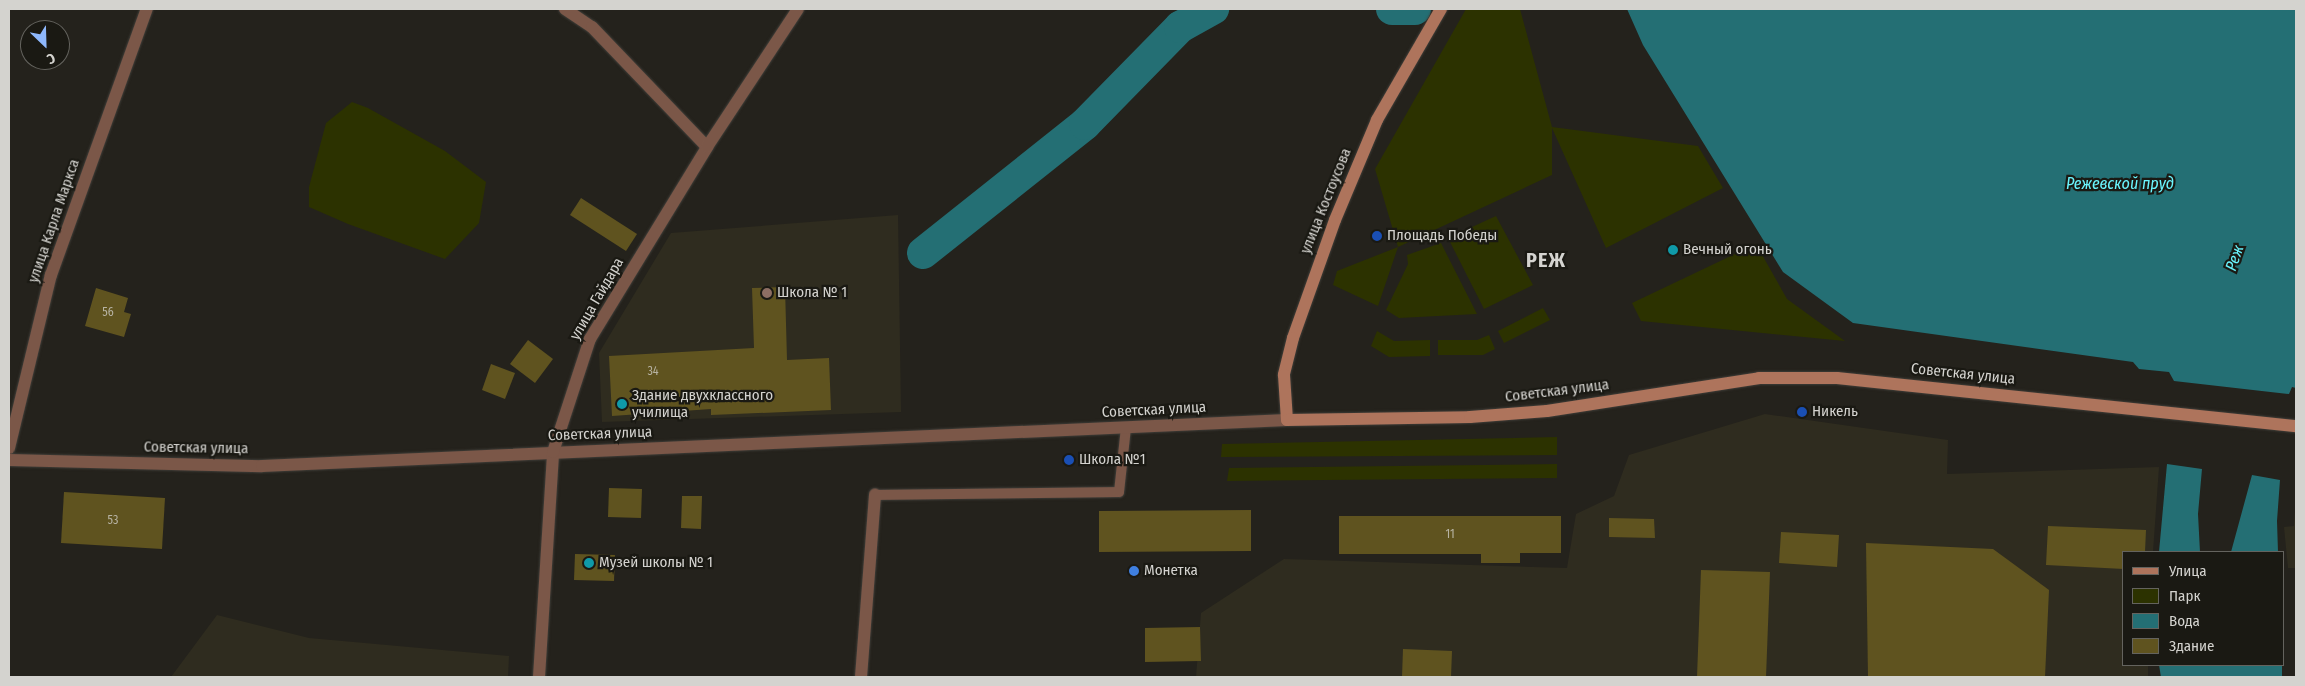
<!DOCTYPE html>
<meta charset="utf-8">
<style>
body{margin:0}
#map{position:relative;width:2305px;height:686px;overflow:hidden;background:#24221c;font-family:"Fira Sans Condensed",sans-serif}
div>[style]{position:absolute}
.built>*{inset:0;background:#2f2c1f}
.green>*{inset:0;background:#2c3200}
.water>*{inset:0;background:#246f74}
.river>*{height:32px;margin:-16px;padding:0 16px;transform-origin:16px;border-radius:16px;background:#246f74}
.building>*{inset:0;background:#5f531f}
.roads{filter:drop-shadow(0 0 1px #403e39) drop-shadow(0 0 1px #403e39)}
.service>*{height:10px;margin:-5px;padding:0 5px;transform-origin:5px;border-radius:5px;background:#7b5748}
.minor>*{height:12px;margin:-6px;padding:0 6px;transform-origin:6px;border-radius:6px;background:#7b5748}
.secondary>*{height:12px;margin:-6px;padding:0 6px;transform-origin:6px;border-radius:6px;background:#ae745c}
.dots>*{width:14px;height:14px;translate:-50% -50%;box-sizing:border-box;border:2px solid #1a1913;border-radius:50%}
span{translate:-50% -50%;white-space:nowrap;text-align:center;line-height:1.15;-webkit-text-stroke:4.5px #1a1913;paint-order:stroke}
.number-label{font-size:12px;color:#b7b3a3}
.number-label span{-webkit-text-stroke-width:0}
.street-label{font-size:15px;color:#d4d3cf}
.poi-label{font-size:15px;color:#d4d3cf}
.left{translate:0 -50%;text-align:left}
.water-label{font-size:16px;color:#6af5fe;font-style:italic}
.district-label{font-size:20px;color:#d4d3cf;font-weight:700;letter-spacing:1px}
.frame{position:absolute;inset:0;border:10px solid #d4d3cf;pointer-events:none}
.legend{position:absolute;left:2122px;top:551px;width:162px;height:115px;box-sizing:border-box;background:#1a1913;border:1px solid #64635e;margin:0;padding:6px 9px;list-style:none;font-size:15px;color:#d4d3cf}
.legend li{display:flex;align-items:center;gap:10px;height:25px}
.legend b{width:25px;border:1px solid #64635e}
.north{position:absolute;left:20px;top:20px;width:50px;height:50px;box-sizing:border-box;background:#1a1913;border:1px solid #64635e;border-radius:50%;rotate:156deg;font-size:14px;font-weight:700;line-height:20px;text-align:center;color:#d4d3cf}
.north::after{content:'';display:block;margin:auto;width:18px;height:22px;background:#8eb8fd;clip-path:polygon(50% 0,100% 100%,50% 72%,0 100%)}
</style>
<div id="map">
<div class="built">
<i style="clip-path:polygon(898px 215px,901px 412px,602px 422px,599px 353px,671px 233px)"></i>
<i style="clip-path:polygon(1765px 414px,1948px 440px,1947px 474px,2159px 467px,2153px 552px,2124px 552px,2124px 665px,2148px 665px,2148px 677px,1196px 677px,1201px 613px,1284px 559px,1567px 568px,1576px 514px,1614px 496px,1629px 455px)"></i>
<i style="clip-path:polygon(2296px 495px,2296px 568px,2288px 568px,2284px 527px,2294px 526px)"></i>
<i style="clip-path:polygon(217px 615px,309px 638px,509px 656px,508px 677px,171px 677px)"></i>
</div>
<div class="green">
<i style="clip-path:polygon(1466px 9px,1520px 9px,1552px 127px,1698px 146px,1723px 188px,1606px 248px,1552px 128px,1552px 175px,1398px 247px,1378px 306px,1333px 285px,1337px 271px,1398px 247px,1375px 169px)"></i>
<i style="clip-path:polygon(352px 102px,368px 108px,445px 151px,486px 182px,479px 223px,445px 259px,348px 224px,309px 207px,309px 187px,326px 123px)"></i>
<i style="clip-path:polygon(1496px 216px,1533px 285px,1484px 309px,1448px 238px)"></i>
<i style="clip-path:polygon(1441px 243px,1477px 314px,1399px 318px,1386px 310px,1408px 264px,1407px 255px)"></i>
<i style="clip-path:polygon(1756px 244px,1787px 299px,1845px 341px,1641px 321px,1632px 303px)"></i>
<i style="clip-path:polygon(1543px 308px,1550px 320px,1504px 343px,1498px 331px)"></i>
<i style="clip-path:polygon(1377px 331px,1394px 341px,1430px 340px,1430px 356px,1389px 357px,1371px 346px)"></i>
<i style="clip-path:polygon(1489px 335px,1495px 349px,1483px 355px,1438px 355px,1438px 340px,1477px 340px)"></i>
<i style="clip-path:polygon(1557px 437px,1557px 455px,1221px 457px,1222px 444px)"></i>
<i style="clip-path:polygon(1557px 464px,1557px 478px,1227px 481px,1229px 468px)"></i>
</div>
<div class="water">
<i style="clip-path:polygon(1627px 9px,2296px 9px,2296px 388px,2292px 387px,2289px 394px,2174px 381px,2169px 372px,2139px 369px,2133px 362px,1853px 323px,1783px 272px,1643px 45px)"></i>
<i style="clip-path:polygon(2167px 464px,2202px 469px,2198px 514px,2200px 552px,2159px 552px)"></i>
<i style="clip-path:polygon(2252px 475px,2280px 480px,2277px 521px,2278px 552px,2231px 552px)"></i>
<i style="clip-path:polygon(2159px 665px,2282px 665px,2282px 677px,2161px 677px)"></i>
</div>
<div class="river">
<i style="left:1392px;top:9px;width:23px"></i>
<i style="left:923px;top:253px;width:207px;rotate:-38.5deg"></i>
<i style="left:1085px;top:124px;width:136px;rotate:-45.6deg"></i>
<i style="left:1180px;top:27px;width:38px;rotate:-29deg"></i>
</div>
<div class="building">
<i style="clip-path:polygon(581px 198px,637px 234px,626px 251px,570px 215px)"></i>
<i style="clip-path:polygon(785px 287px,787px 360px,829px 358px,831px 410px,711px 415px,711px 409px,612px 416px,609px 356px,754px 348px,752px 288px)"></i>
<i style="clip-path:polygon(96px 288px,128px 298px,124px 312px,131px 314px,124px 337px,85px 326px)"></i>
<i style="clip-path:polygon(528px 340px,553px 359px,535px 383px,510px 364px)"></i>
<i style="clip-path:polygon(491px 364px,515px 373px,505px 399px,482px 390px)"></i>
<i style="clip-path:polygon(609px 488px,642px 489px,641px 518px,608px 517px)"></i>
<i style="clip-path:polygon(64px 492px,165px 498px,162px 549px,61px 543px)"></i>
<i style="clip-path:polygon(682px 496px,702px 496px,701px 529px,681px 528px)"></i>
<i style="clip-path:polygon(1251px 510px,1251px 551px,1099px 552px,1099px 511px)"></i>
<i style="clip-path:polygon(1339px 516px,1561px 516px,1561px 553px,1520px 553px,1520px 563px,1481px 563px,1481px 554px,1339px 554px)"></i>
<i style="clip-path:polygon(1609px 518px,1654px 519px,1655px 538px,1609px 537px)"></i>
<i style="clip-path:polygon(2048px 526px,2146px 530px,2145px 552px,2124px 552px,2124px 569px,2046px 565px)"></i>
<i style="clip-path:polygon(1781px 532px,1839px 535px,1837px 567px,1779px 563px)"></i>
<i style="clip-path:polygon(1866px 543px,1993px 549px,2049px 590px,2045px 677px,1868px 677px)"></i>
<i style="clip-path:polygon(575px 554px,615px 555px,614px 581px,574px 580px)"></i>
<i style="clip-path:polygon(1701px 570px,1770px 572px,1766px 677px,1697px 677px)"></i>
<i style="clip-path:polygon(1200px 627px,1201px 661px,1145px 662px,1145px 628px)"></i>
<i style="clip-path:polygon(1403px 649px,1452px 651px,1451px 677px,1402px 677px)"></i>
</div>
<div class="roads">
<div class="service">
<i style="left:875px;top:495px;width:244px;rotate:-0.7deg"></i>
<i style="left:1119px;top:492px;width:64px;rotate:-83.8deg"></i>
</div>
<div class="minor">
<i style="left:565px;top:9px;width:32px;rotate:34deg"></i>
<i style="left:592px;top:27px;width:166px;rotate:46.2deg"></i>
<i style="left:9px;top:448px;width:178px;rotate:-76.4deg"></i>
<i style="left:51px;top:275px;width:283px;rotate:-70.2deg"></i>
<i style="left:9px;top:460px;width:253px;rotate:1.4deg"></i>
<i style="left:262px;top:466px;width:1026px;rotate:-2.57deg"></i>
<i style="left:539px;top:677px;width:225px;rotate:-86.4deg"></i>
<i style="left:553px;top:452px;width:119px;rotate:-71.9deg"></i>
<i style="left:590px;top:339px;width:225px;rotate:-58.6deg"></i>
<i style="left:707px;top:147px;width:165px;rotate:-56.6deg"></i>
<i style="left:861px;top:677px;width:183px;rotate:-85.6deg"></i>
</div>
<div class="secondary">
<i style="left:1441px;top:9px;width:128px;rotate:120deg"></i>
<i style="left:1377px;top:120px;width:108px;rotate:112.8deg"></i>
<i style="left:1335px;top:220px;width:125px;rotate:109.6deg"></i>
<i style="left:1293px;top:338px;width:38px;rotate:104deg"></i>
<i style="left:1284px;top:375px;width:45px;rotate:86.2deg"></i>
<i style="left:1287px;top:420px;width:183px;rotate:-0.9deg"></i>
<i style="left:1470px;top:417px;width:77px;rotate:-4.5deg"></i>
<i style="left:1547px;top:411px;width:215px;rotate:-8.8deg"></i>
<i style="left:1759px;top:378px;width:78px"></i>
<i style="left:1837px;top:378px;width:462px;rotate:6deg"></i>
</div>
</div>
<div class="dots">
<i style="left:1377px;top:236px;background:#1a4fb4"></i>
<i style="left:1673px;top:250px;background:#0f9aa8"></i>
<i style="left:767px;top:293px;background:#8d6e63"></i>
<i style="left:622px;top:404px;background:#0f9aa8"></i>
<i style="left:1802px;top:412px;background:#1a4fb4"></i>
<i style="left:1069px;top:460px;background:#1a4fb4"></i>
<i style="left:589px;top:563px;background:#0f9aa8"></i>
<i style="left:1134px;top:571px;background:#3f7fe0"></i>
</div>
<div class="number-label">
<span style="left:108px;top:313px">56</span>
<span style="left:653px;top:372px">34</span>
<span style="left:113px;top:521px">53</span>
<span style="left:1450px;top:535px">11</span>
</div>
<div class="street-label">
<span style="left:1326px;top:201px;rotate:-68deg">улица Костоусова</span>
<span style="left:54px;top:221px;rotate:-71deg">улица Карла Маркса</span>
<span style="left:597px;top:299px;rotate:-60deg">улица Гайдара</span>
<span style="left:1963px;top:374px;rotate:6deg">Советская улица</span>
<span style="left:1557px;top:391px;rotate:-7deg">Советская улица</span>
<span style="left:1154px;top:410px;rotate:-3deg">Советская улица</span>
<span style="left:600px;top:434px;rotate:-2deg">Советская улица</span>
<span style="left:196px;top:448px;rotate:1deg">Советская улица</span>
</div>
<div class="poi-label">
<span class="left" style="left:1387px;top:236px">Площадь Победы</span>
<span class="left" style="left:1683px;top:250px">Вечный огонь</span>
<span class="left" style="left:777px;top:293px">Школа № 1</span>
<span class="left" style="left:632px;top:404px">Здание двухклассного<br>училища</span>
<span class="left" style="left:1812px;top:412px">Никель</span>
<span class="left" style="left:1079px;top:460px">Школа №1</span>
<span class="left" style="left:599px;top:563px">Музей школы № 1</span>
<span class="left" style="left:1144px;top:571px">Монетка</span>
</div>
<div class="water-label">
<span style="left:2120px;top:184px">Режевской пруд</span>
<span style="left:2235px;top:258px;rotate:-71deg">Реж</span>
</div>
<div class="district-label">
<span style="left:1546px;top:260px">РЕЖ</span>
</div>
<div class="frame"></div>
<ul class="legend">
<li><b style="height:6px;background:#ae745c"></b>Улица</li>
<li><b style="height:14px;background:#2c3200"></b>Парк</li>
<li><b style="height:14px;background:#246f74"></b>Вода</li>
<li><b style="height:14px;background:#5f531f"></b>Здание</li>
</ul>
<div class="north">С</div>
</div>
